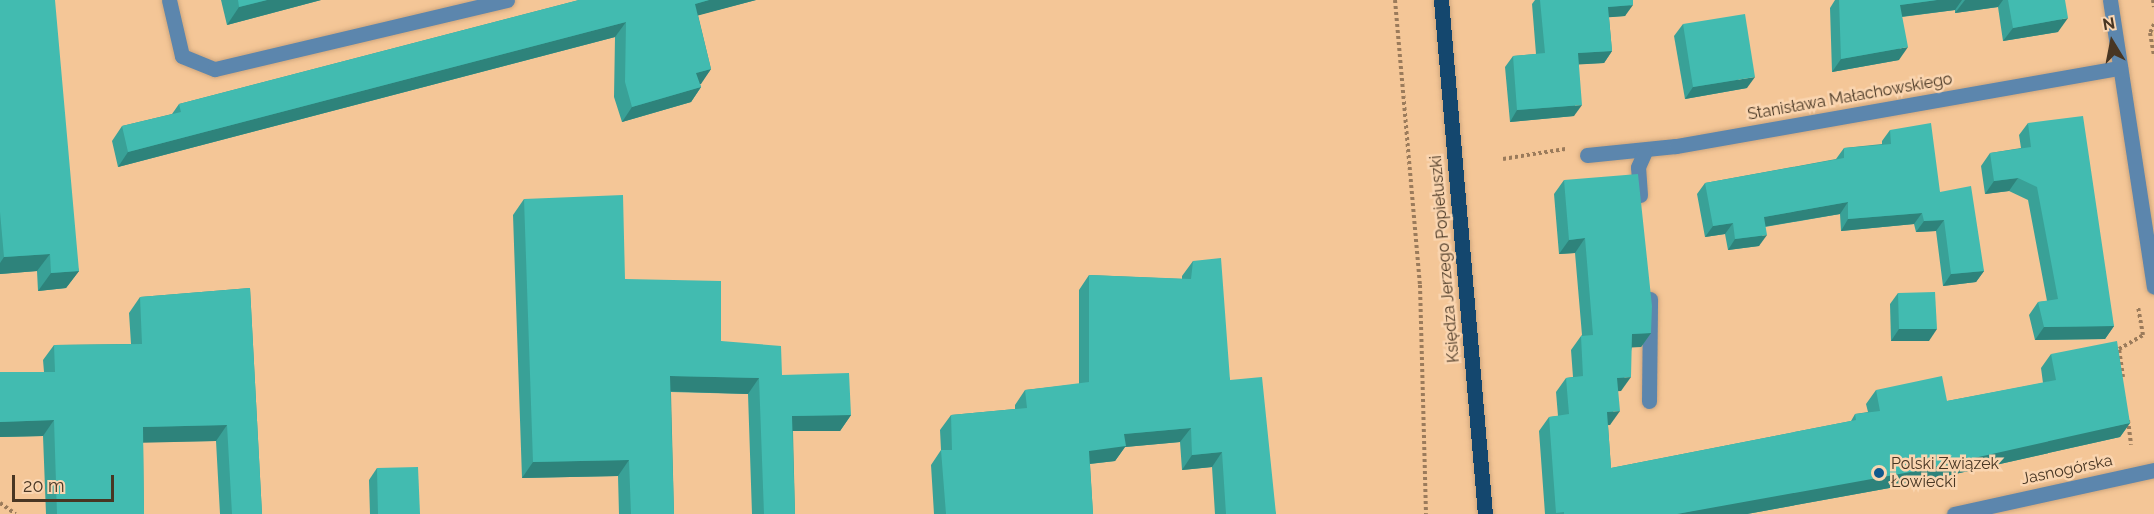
<!DOCTYPE html>
<meta charset="utf-8">
<style>
body{margin:0}
#map{position:relative;width:2154px;height:514px;overflow:hidden;background:#f4c697;font-family:Raleway,sans-serif}
div>[style]{position:absolute}
.path>*{height:4px;margin-top:-2px;transform-origin:0;background:repeating-linear-gradient(90deg,#9b7b5b 0 3px,transparent 0 6px)}
.roads{filter:drop-shadow(0 0 2px #cea67d) drop-shadow(0 0 2px #cea67d)}
.minor>*{height:15px;margin:-7.5px;padding:0 7.5px;transform-origin:7.5px;border-radius:7.5px;background:#5c86ad}
.major>*{height:15px;margin:-7.5px;padding:0 7.5px;transform-origin:7.5px;border-radius:7.5px;background:#14476e}
.wall>*{inset:0;background:#39a197}
.shaded-wall>*{inset:0;background:#2e837b}
.building>*{inset:0;background:#42bbb0}
.dots>*{width:16px;height:16px;translate:-50% -50%;box-sizing:border-box;border:3px solid #fad5b0;border-radius:50%}
span{translate:-50% -50%;white-space:nowrap;text-align:center;line-height:1.15;-webkit-text-stroke:5px #fad5b0;paint-order:stroke}
.street-label{font-size:16px;color:#483623}
.poi-label{font-size:16px;color:#483623}
.left{translate:0 -50%;text-align:left}
.north{position:absolute;left:2082px;top:12px;width:60px;height:60px;-webkit-text-stroke:4px #fad5b0;paint-order:stroke;rotate:350deg;font-size:16px;font-weight:700;line-height:24px;text-align:center;color:#483623}
.north::after{content:'';display:block;margin:auto;width:21px;height:27px;background:#483623;clip-path:polygon(50% 0,100% 100%,50% 72%,0 100%)}
.scale{position:absolute;left:12px;top:475px;width:102px;height:27px;box-sizing:border-box;border:3px solid #483623;border-top:0;padding-left:8px;font-size:18px;line-height:21px;white-space:nowrap;color:#483623;-webkit-text-stroke:4px #fad5b0;paint-order:stroke}
</style>
<div id="map">
<div class="path">
<i style="left:1395px;top:0;width:286px;rotate:85deg"></i>
<i style="left:1420px;top:285px;width:229px;rotate:88.5deg"></i>
<i style="left:2153px;top:0;width:7px;rotate:82deg"></i>
<i style="left:2154px;top:24px;width:10px;rotate:114deg"></i>
<i style="left:2150px;top:33px;width:23px;rotate:80deg"></i>
<i style="left:1503px;top:159px;width:63px;rotate:-9.2deg"></i>
<i style="left:2123px;top:377px;width:28px;rotate:-98deg"></i>
<i style="left:2119px;top:349px;width:28px;rotate:-30deg"></i>
<i style="left:2143px;top:335px;width:29px;rotate:-100deg"></i>
<i style="left:2128px;top:420px;width:25px;rotate:83deg"></i>
<i style="left:0;top:503px;width:19px;rotate:35deg"></i>
</div>
<div class="roads">
<div class="minor">
<i style="left:169px;top:0;width:57px;rotate:76.9deg"></i>
<i style="left:182px;top:56px;width:35px;rotate:22deg"></i>
<i style="left:215px;top:69px;width:300px;rotate:-13.3deg"></i>
<i style="left:2110px;top:0;width:290px;rotate:81.3deg"></i>
<i style="left:1587px;top:155px;width:89px;rotate:-5.8deg"></i>
<i style="left:1676px;top:146px;width:451px;rotate:-10deg"></i>
<i style="left:1640px;top:195px;width:28px;rotate:-94deg"></i>
<i style="left:1638px;top:167px;width:17px;rotate:-66deg"></i>
<i style="left:1649px;top:401px;width:102px;rotate:-89.4deg"></i>
<i style="left:1954px;top:514px;width:205px;rotate:-12.4deg"></i>
</div>
<div class="major">
<i style="left:1441px;top:0;width:516px;rotate:85.11deg"></i>
</div>
</div>
<div class="wall">
<i style="clip-path:polygon(0 0,79px 271px,66px 288px,38px 291px,37px 271px,0 274px)"></i>
<i style="clip-path:polygon(221px 0,321px 0,227px 25px)"></i>
<i style="clip-path:polygon(579px 0,756px 0,698px 15px,711px 69px,700px 84px,701px 87px,691px 102px,622px 122px,614px 97px,615px 37px,118px 167px,112px 141px,122px 126px,172px 114px,179px 104px)"></i>
<i style="clip-path:polygon(1535px 0,1633px 0,1625px 16px,1609px 17px,1612px 51px,1604px 63px,1579px 64px,1574px 116px,1510px 122px,1505px 67px,1513px 56px,1536px 54px,1532px 4px)"></i>
<i style="clip-path:polygon(1835px 0,2065px 0,2058px 32px,2003px 41px,1998px 7px,1955px 13px,1955px 10px,1902px 17px,1899px 60px,1832px 72px,1830px 8px)"></i>
<i style="clip-path:polygon(1683px 24px,1747px 88px,1685px 99px,1674px 36px)"></i>
<i style="clip-path:polygon(2028px 123px,2114px 326px,2105px 339px,2035px 340px,2029px 315px,2038px 302px,2047px 301px,2028px 200px,2009px 191px,1985px 194px,1981px 166px,1990px 153px,2021px 148px,2019px 135px)"></i>
<i style="clip-path:polygon(1890px 130px,1940px 192px,1984px 271px,1976px 282px,1943px 286px,1936px 231px,1916px 232px,1914px 224px,1841px 231px,1840px 214px,1765px 227px,1759px 246px,1728px 250px,1725px 234px,1705px 237px,1697px 194px,1705px 183px,1836px 159px,1844px 148px,1882px 144px,1882px 141px)"></i>
<i style="clip-path:polygon(1564px 180px,1651px 333px,1641px 347px,1632px 347px,1621px 391px,1618px 391px,1610px 425px,1608px 425px,1611px 468px,1851px 421px,1855px 414px,1868px 412px,1866px 404px,1876px 390px,1947px 401px,2043px 383px,2041px 368px,2051px 354px,2130px 423px,2120px 437px,1906px 485px,1747px 514px,1545px 514px,1539px 431px,1549px 417px,1558px 416px,1556px 392px,1566px 378px,1573px 377px,1571px 350px,1581px 336px,1582px 335px,1575px 253px,1559px 254px,1554px 194px)"></i>
<i style="clip-path:polygon(524px 199px,625px 279px,721px 341px,851px 415px,840px 431px,793px 431px,795px 514px,752px 514px,748px 394px,671px 392px,674px 514px,619px 514px,618px 476px,522px 478px,513px 215px)"></i>
<i style="clip-path:polygon(1193px 261px,1230px 380px,1276px 514px,1215px 514px,1212px 467px,1182px 470px,1180px 442px,1125px 447px,1115px 461px,1090px 464px,1093px 514px,934px 514px,931px 465px,941px 450px,940px 430px,951px 415px,1015px 409px,1015px 405px,1025px 390px,1079px 384px,1079px 290px,1089px 275px,1182px 279px,1182px 276px)"></i>
<i style="clip-path:polygon(250px 288px,262px 514px,220px 514px,216px 441px,143px 442px,144px 514px,46px 514px,43px 436px,0 437px,0 372px,44px 372px,43px 360px,54px 345px,131px 344px,129px 313px,140px 297px)"></i>
<i style="clip-path:polygon(1898px 293px,1929px 341px,1891px 341px,1890px 304px)"></i>
<i style="clip-path:polygon(377px 468px,420px 514px,370px 514px,369px 480px)"></i>
</div>
<div class="shaded-wall">
<i style="clip-path:polygon(267px 0,321px 0,227px 25px,239px 7px)"></i>
<i style="clip-path:polygon(709px 0,756px 0,685px 19px,695px 4px)"></i>
<i style="clip-path:polygon(1937px 0,1962px 0,1955px 10px,1891px 18px,1900px 5px)"></i>
<i style="clip-path:polygon(1965px 0,2003px 0,1998px 7px,1955px 13px)"></i>
<i style="clip-path:polygon(1633px 5px,1625px 16px,1600px 18px,1608px 7px)"></i>
<i style="clip-path:polygon(2068px 18px,2058px 32px,2003px 41px,2013px 28px)"></i>
<i style="clip-path:polygon(626px 22px,615px 37px,118px 167px,128px 152px)"></i>
<i style="clip-path:polygon(1908px 47px,1899px 60px,1832px 72px,1841px 59px)"></i>
<i style="clip-path:polygon(1612px 51px,1604px 63px,1570px 65px,1578px 53px)"></i>
<i style="clip-path:polygon(711px 69px,701px 84px,686px 88px,696px 73px)"></i>
<i style="clip-path:polygon(1755px 77px,1747px 88px,1685px 99px,1693px 87px)"></i>
<i style="clip-path:polygon(701px 87px,691px 102px,622px 122px,632px 107px)"></i>
<i style="clip-path:polygon(1582px 105px,1574px 116px,1510px 122px,1517px 110px)"></i>
<i style="clip-path:polygon(2018px 178px,2009px 191px,1985px 194px,1994px 181px)"></i>
<i style="clip-path:polygon(1848px 202px,1840px 214px,1756px 228px,1764px 217px)"></i>
<i style="clip-path:polygon(1922px 213px,1914px 224px,1841px 231px,1848px 219px)"></i>
<i style="clip-path:polygon(1944px 220px,1936px 231px,1916px 232px,1924px 221px)"></i>
<i style="clip-path:polygon(1733px 223px,1725px 234px,1705px 237px,1713px 226px)"></i>
<i style="clip-path:polygon(1767px 235px,1759px 246px,1728px 250px,1735px 239px)"></i>
<i style="clip-path:polygon(1585px 238px,1575px 253px,1559px 254px,1569px 240px)"></i>
<i style="clip-path:polygon(50px 254px,37px 271px,0 274px,0 263px,4px 257px)"></i>
<i style="clip-path:polygon(79px 271px,66px 288px,38px 291px,51px 273px)"></i>
<i style="clip-path:polygon(1984px 271px,1976px 282px,1943px 286px,1951px 274px)"></i>
<i style="clip-path:polygon(2114px 326px,2105px 339px,2035px 340px,2044px 327px)"></i>
<i style="clip-path:polygon(1899px 329px,1937px 329px,1929px 341px,1891px 341px)"></i>
<i style="clip-path:polygon(1651px 333px,1641px 347px,1622px 348px,1632px 334px)"></i>
<i style="clip-path:polygon(670px 376px,759px 378px,748px 394px,659px 391px)"></i>
<i style="clip-path:polygon(1631px 377px,1621px 391px,1607px 392px,1617px 378px)"></i>
<i style="clip-path:polygon(1620px 411px,1610px 425px,1597px 426px,1607px 412px)"></i>
<i style="clip-path:polygon(851px 415px,840px 431px,781px 431px,792px 416px)"></i>
<i style="clip-path:polygon(54px 420px,43px 436px,0 437px,0 422px)"></i>
<i style="clip-path:polygon(2130px 423px,2120px 437px,1906px 485px,1747px 514px,1677px 514px)"></i>
<i style="clip-path:polygon(227px 425px,216px 441px,132px 443px,143px 427px)"></i>
<i style="clip-path:polygon(1191px 428px,1180px 442px,1125px 447px,1115px 461px,1079px 465px,1089px 451px,1124px 434px)"></i>
<i style="clip-path:polygon(1222px 452px,1212px 467px,1182px 470px,1192px 455px)"></i>
<i style="clip-path:polygon(629px 460px,618px 476px,522px 478px,533px 462px)"></i>
</div>
<div class="building">
<i style="clip-path:polygon(0 0,55px 0,79px 271px,51px 273px,50px 254px,4px 257px,0 212px)"></i>
<i style="clip-path:polygon(238px 0,267px 0,239px 7px)"></i>
<i style="clip-path:polygon(579px 0,709px 0,695px 4px,711px 69px,696px 73px,701px 87px,632px 107px,625px 82px,626px 22px,128px 152px,122px 126px,181px 112px,179px 104px)"></i>
<i style="clip-path:polygon(1540px 0,1633px 0,1633px 5px,1608px 7px,1612px 51px,1578px 53px,1582px 105px,1517px 110px,1513px 56px,1545px 53px)"></i>
<i style="clip-path:polygon(1839px 0,1937px 0,1900px 5px,1908px 47px,1841px 59px)"></i>
<i style="clip-path:polygon(2008px 0,2065px 0,2068px 18px,2013px 28px)"></i>
<i style="clip-path:polygon(1745px 14px,1755px 77px,1693px 87px,1683px 24px)"></i>
<i style="clip-path:polygon(2083px 116px,2114px 326px,2044px 327px,2038px 302px,2058px 299px,2037px 187px,2018px 178px,1994px 181px,1990px 153px,2031px 147px,2028px 123px)"></i>
<i style="clip-path:polygon(1931px 123px,1940px 192px,1971px 186px,1984px 271px,1951px 274px,1944px 220px,1924px 221px,1922px 213px,1848px 219px,1848px 202px,1764px 217px,1767px 235px,1735px 239px,1733px 223px,1713px 226px,1705px 183px,1844px 158px,1844px 148px,1891px 144px,1890px 130px)"></i>
<i style="clip-path:polygon(1638px 174px,1652px 306px,1651px 333px,1632px 334px,1631px 377px,1617px 378px,1620px 411px,1607px 412px,1611px 468px,1856px 420px,1855px 414px,1880px 411px,1876px 390px,1942px 376px,1947px 401px,2056px 380px,2051px 354px,2117px 341px,2130px 423px,1916px 471px,1677px 514px,1564px 514px,1564px 512px,1556px 513px,1549px 417px,1569px 414px,1566px 378px,1583px 376px,1581px 336px,1593px 335px,1585px 238px,1569px 240px,1564px 180px)"></i>
<i style="clip-path:polygon(623px 195px,625px 279px,721px 281px,721px 341px,781px 346px,782px 375px,849px 373px,851px 415px,792px 416px,795px 514px,764px 514px,759px 378px,670px 376px,674px 514px,631px 514px,629px 460px,533px 462px,524px 199px)"></i>
<i style="clip-path:polygon(1221px 258px,1230px 380px,1262px 377px,1276px 514px,1226px 514px,1222px 452px,1192px 455px,1191px 428px,1124px 434px,1126px 446px,1089px 451px,1093px 514px,946px 514px,941px 450px,952px 450px,951px 415px,1027px 408px,1025px 390px,1089px 382px,1089px 275px,1191px 279px,1193px 261px)"></i>
<i style="clip-path:polygon(250px 288px,262px 514px,232px 514px,227px 425px,143px 427px,144px 514px,57px 514px,54px 420px,0 422px,0 372px,55px 372px,54px 345px,142px 344px,140px 297px)"></i>
<i style="clip-path:polygon(1935px 292px,1937px 329px,1899px 329px,1898px 293px)"></i>
<i style="clip-path:polygon(418px 467px,420px 514px,378px 514px,377px 468px)"></i>
</div>
<div class="dots">
<i style="left:1879px;top:473px;background:#12598d"></i>
</div>
<div class="street-label">
<span style="left:1850px;top:97px;rotate:-10deg">Stanisława Małachowskiego</span>
<span style="left:1445px;top:259px;rotate:-95deg">Księdza Jerzego Popiełuszki</span>
<span style="left:2067px;top:470px;rotate:-12deg">Jasnogórska</span>
</div>
<div class="poi-label">
<span class="left" style="left:1891px;top:473px">Polski Związek<br>Łowiecki</span>
</div>
<div class="north">N</div>
<div class="scale">20 m</div>
</div>
